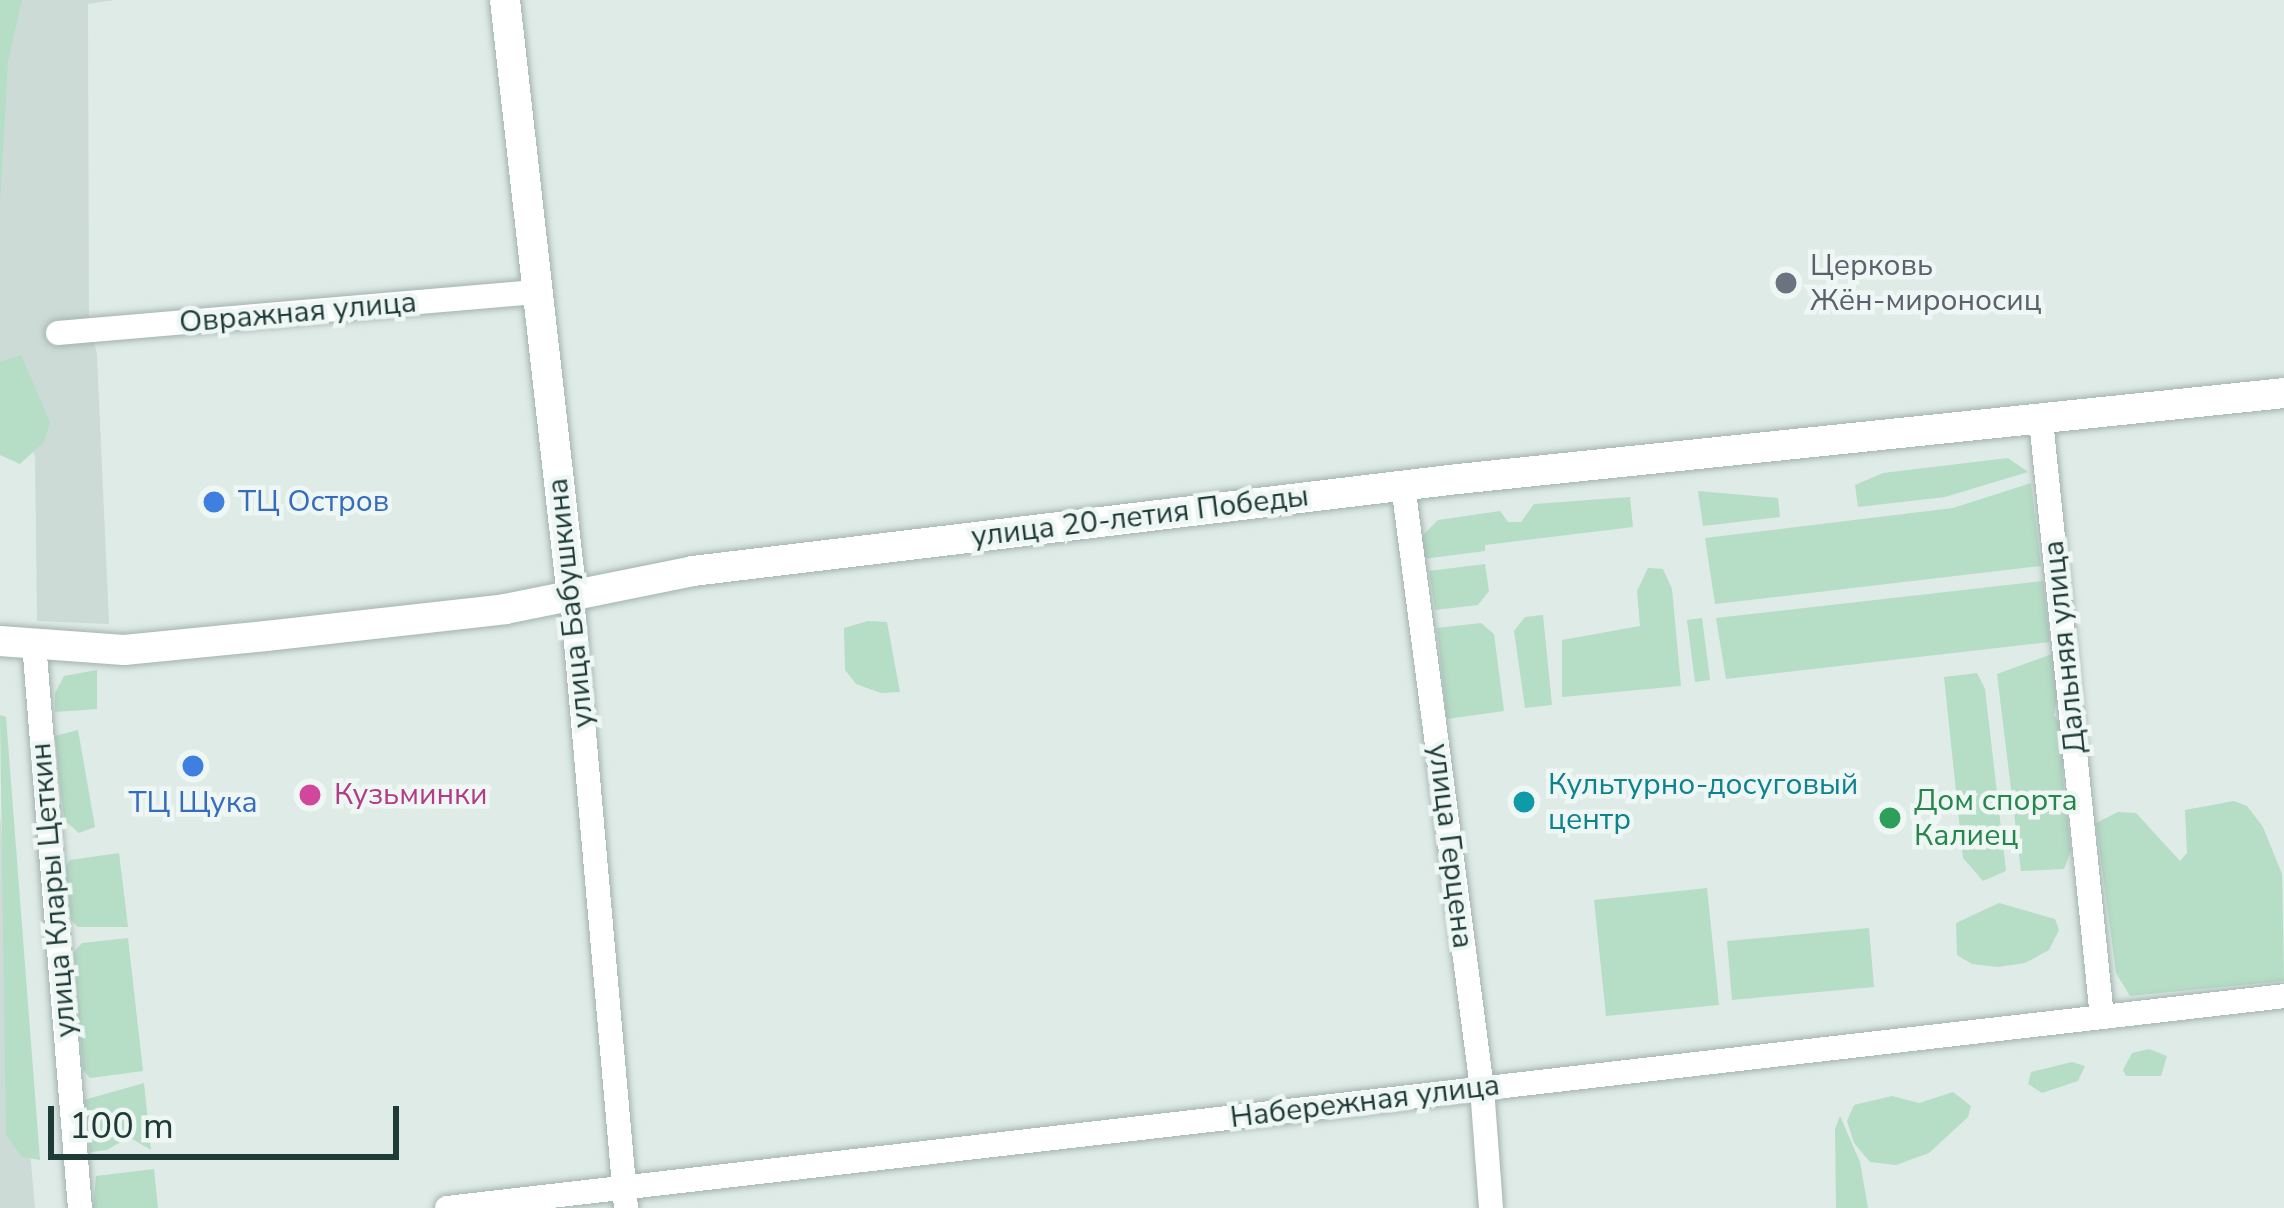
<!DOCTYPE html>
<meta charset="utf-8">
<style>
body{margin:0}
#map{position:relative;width:2284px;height:1208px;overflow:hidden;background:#dfebe7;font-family:"Nunito Sans",sans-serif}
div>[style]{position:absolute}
.built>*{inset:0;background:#cddbd6}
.green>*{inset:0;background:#b6ddc6}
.roads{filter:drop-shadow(0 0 3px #a2b3af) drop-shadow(0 0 3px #a2b3af)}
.minor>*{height:24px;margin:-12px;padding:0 12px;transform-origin:12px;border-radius:12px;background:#fff}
.tertiary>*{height:30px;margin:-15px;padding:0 15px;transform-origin:15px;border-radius:15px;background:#fff}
.dots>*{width:33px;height:33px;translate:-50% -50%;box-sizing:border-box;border:6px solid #eff7f4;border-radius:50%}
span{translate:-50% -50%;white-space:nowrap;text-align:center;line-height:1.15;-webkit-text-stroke:9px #eff7f4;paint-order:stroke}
.worship-label{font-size:30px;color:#5b616d}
.left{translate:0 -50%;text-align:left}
.street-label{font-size:30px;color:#1f3b38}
.shop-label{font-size:30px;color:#366cbe}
.culture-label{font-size:30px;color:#0d838f}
.hotel-label{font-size:30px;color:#b23c85}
.leisure-label{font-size:30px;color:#27864d}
.scale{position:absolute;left:48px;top:1106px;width:351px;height:54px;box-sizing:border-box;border:6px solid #1f3b38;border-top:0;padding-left:15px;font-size:36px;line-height:42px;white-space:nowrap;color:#1f3b38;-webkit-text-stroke:9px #eff7f4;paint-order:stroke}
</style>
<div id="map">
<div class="built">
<i style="clip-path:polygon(9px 0,115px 0,88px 4px,89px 322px,97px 354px,109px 624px,37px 621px,35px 456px,0 363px,0 65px)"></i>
<i style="clip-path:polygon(0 815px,35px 1208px,0 1208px)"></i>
</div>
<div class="green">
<i style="clip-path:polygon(0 0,22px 0,8px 61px,0 202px)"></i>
<i style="clip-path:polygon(21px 355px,50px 422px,44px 442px,20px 464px,0 455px,0 362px)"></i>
<i style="clip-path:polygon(2008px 458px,2028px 472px,1945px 497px,1858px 507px,1855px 485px,1883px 473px)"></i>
<i style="clip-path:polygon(2031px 483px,2041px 566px,1715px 604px,1705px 538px,1953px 508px)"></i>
<i style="clip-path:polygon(1698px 491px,1778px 498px,1780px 517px,1703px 526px)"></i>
<i style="clip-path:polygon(1630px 497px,1633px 527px,1485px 545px,1485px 551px,1423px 559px,1421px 537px,1438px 520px,1500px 511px,1508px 522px,1521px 522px,1534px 504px)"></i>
<i style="clip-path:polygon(1485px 564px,1489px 591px,1478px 605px,1435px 610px,1429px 571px)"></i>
<i style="clip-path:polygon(1648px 568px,1663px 569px,1672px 589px,1681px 686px,1562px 697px,1562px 640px,1640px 626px,1637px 591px)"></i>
<i style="clip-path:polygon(2043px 581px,2050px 642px,1726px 679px,1716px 618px)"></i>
<i style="clip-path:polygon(1543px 615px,1552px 705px,1525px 708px,1514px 631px,1525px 617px)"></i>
<i style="clip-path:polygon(1702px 618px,1710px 680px,1695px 682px,1687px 620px)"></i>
<i style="clip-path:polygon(868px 621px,887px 622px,900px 692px,881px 693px,856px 684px,845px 670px,844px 628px)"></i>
<i style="clip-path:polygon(1481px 623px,1494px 634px,1504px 711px,1447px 719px,1437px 628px)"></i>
<i style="clip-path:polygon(2052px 654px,2062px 668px,2054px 715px,2067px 735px,2062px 771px,2071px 850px,2064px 869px,2021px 871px,1997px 674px)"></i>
<i style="clip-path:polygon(97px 670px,97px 709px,55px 712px,55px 693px,64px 676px)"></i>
<i style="clip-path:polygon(1977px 673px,1985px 689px,2006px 871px,1983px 881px,1963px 858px,1944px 677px)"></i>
<i style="clip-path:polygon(0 715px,6px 717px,40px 1160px,22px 1157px,6px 1135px)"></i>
<i style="clip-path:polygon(78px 730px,95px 827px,79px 833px,64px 820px,55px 736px)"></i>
<i style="clip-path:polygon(2234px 801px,2247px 806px,2263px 827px,2282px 874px,2284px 981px,2130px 996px,2116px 973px,2096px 823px,2118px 812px,2136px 813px,2180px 861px,2187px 853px,2185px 810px)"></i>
<i style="clip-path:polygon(119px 853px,128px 927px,78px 927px,71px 920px,65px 867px,70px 860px)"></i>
<i style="clip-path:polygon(1707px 888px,1719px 1005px,1606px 1016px,1594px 900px)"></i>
<i style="clip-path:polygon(1999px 903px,2055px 919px,2059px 930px,2049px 950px,2025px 963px,1998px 967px,1972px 964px,1957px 955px,1956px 923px)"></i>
<i style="clip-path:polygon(1869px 928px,1874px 987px,1732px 1000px,1727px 941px)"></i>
<i style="clip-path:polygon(128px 938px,143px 1071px,90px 1078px,83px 1070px,73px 953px,82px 943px)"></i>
<i style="clip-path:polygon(2149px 1049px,2167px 1056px,2161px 1076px,2126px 1076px,2123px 1070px,2132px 1053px)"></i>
<i style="clip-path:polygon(2072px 1062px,2085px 1066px,2078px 1081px,2042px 1093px,2028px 1084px,2031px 1072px)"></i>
<i style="clip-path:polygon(144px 1083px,151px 1150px,129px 1137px,107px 1150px,90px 1152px,84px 1100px)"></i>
<i style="clip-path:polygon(1953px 1092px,1971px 1106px,1968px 1117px,1929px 1153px,1896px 1165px,1870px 1162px,1854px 1143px,1847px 1121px,1854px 1105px,1892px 1096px,1919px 1103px)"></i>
<i style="clip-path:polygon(1840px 1116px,1860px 1162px,1868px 1208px,1836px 1208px,1835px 1129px)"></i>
<i style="clip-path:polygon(154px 1169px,158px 1208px,93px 1208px,96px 1176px)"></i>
</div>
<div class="roads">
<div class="minor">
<i style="left:58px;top:333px;width:482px;rotate:-4.9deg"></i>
<i style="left:2041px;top:420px;width:600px;rotate:84.17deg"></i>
<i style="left:1403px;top:485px;width:608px;rotate:82.54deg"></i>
<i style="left:1482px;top:1088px;width:120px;rotate:85.7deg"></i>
<i style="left:572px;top:597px;width:613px;rotate:84.95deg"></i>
<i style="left:34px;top:643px;width:567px;rotate:85.35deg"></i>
<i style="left:447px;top:1208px;width:1849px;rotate:-6.58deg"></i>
</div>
<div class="tertiary">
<i style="left:505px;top:0;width:601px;rotate:83.6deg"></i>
<i style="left:0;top:641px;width:124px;rotate:4.2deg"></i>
<i style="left:124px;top:650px;width:143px;rotate:-5.6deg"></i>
<i style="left:266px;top:636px;width:241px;rotate:-6.4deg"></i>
<i style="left:505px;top:609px;width:192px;rotate:-11.4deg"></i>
<i style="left:693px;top:571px;width:771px;rotate:-6.86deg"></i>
<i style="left:1458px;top:479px;width:830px;rotate:-5.94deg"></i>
</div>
</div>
<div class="dots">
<i style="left:1786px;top:283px;background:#6b7280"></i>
<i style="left:214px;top:502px;background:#3f7fe0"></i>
<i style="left:193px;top:766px;background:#3f7fe0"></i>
<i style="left:310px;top:795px;background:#d1479c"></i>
<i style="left:1524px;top:802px;background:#0f9aa8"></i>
<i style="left:1890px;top:818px;background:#2e9e5b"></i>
</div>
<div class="worship-label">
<span class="left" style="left:1810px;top:283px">Церковь<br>Жён-мироносиц</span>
</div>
<div class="street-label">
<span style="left:298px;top:313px;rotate:-5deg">Овражная улица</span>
<span style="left:1140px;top:517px;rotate:-7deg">улица 20-летия Победы</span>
<span style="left:571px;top:603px;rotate:-96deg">улица Бабушкина</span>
<span style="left:2065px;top:647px;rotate:-96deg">Дальняя улица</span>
<span style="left:1450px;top:846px;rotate:83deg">улица Герцена</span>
<span style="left:54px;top:890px;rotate:-95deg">улица Клары Цеткин</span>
<span style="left:1365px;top:1102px;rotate:-7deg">Набережная улица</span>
</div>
<div class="shop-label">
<span class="left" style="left:238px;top:502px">ТЦ Остров</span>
<span style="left:193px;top:803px">ТЦ Щука</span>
</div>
<div class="culture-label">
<span class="left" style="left:1548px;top:802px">Культурно-досуговый<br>центр</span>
</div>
<div class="hotel-label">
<span class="left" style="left:334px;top:795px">Кузьминки</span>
</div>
<div class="leisure-label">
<span class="left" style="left:1914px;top:818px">Дом спорта<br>Калиец</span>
</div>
<div class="scale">100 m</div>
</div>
